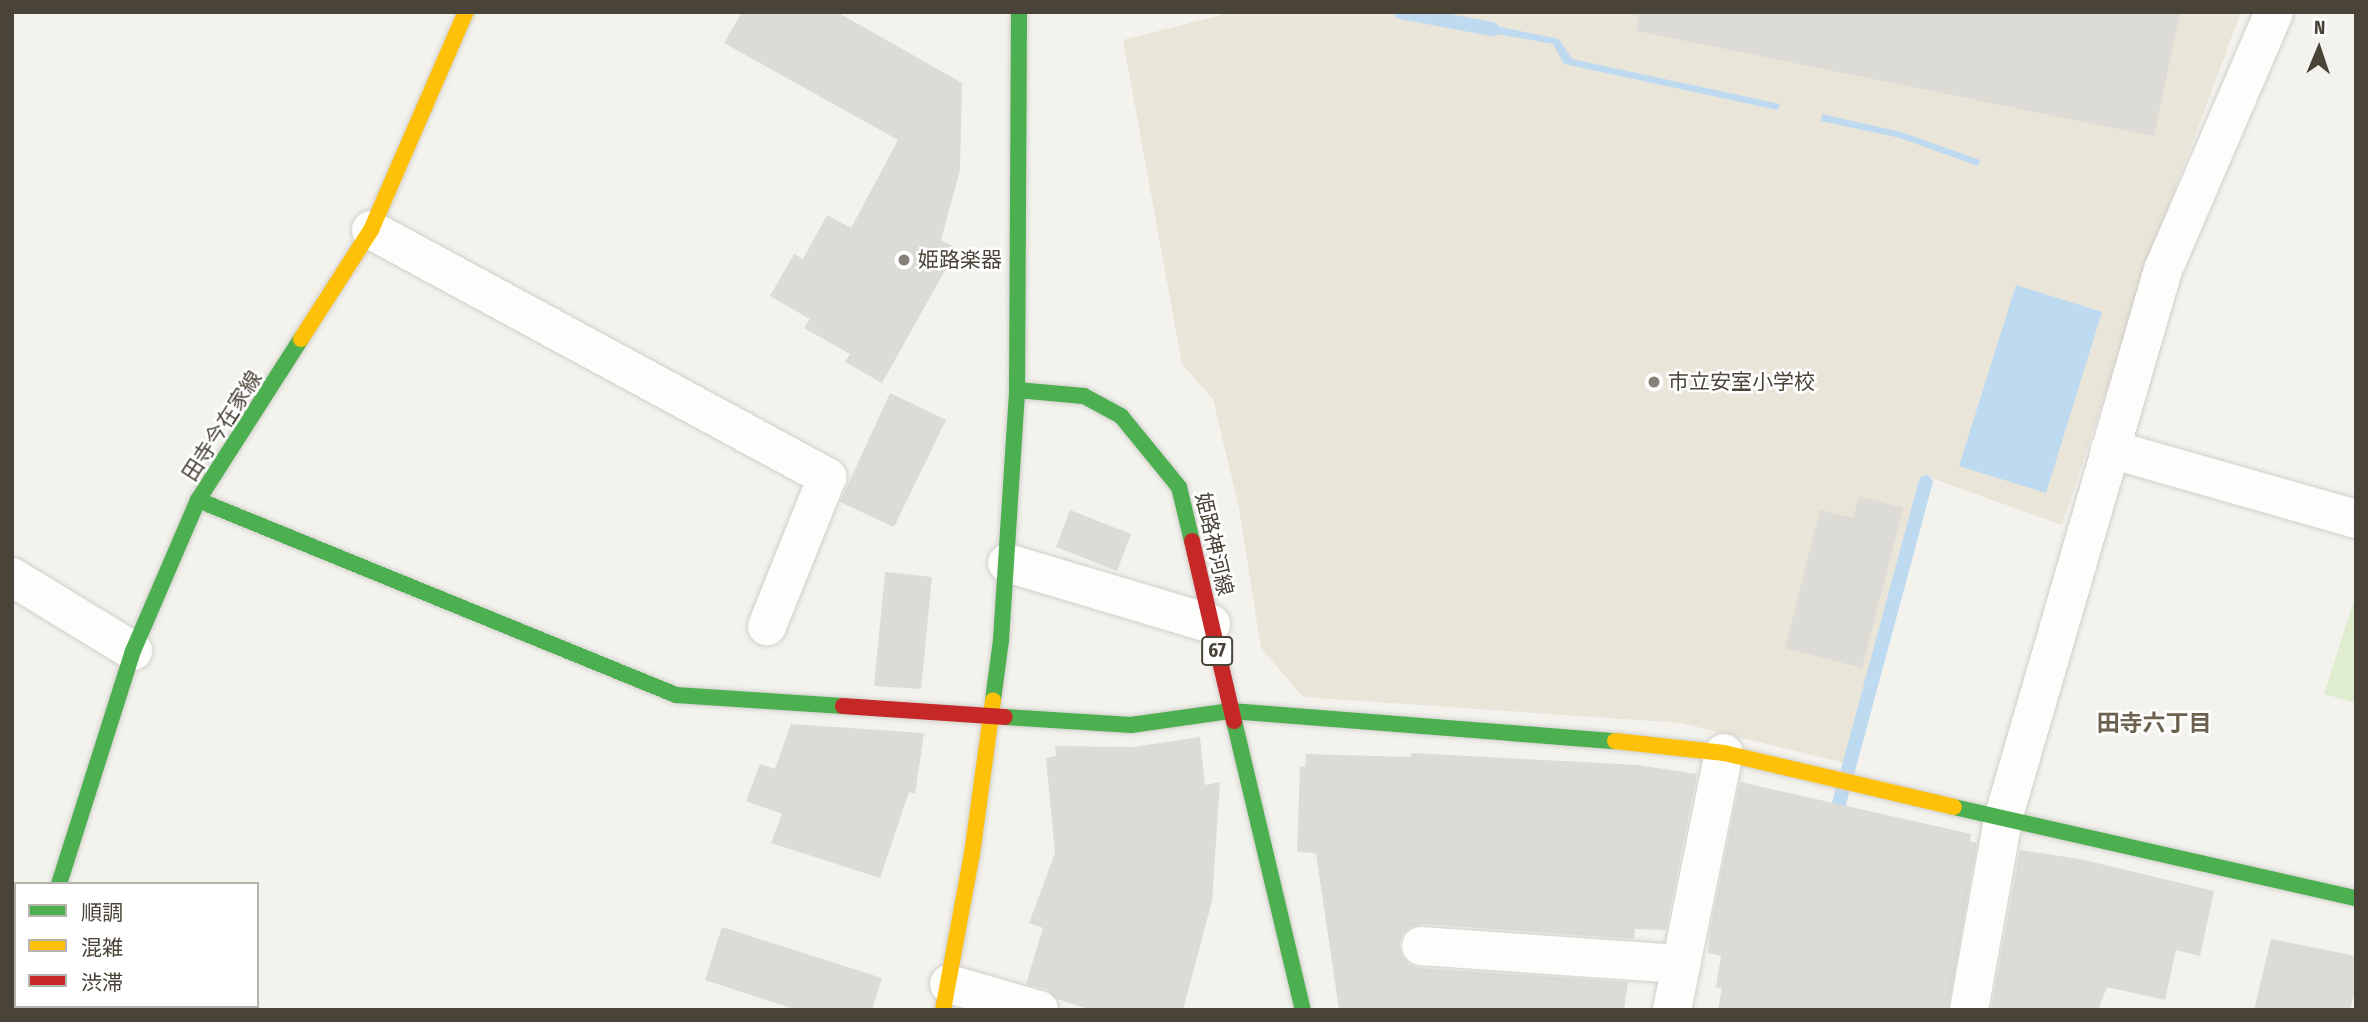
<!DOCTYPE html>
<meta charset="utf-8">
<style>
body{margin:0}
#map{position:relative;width:2368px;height:1022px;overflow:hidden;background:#f3f2ed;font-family:"Fira Sans Condensed","Noto Sans JP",sans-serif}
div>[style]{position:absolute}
.education>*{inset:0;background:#e9e5d9}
.green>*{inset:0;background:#dfedce}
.water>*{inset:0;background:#bedaf0}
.stream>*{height:14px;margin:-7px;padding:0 7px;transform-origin:7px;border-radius:7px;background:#bedaf0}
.building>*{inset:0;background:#dddbd5}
.roads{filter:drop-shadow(0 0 2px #d1cfcb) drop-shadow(0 0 2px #d1cfcb)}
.street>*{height:38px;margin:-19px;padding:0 19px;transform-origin:19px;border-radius:19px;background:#fdfdfc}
.fast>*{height:16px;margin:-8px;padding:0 8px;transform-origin:8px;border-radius:8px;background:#4caf50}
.slow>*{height:16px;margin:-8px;padding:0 8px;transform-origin:8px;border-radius:8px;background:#ffc107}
.jam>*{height:16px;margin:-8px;padding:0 8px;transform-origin:8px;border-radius:8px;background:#c62828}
.dots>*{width:19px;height:19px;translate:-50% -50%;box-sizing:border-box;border:4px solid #fff;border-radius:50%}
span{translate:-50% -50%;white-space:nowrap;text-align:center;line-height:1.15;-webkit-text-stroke:5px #fff;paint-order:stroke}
.shield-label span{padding:2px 5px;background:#fff;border:2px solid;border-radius:5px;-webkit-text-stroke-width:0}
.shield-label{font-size:19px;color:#4a4438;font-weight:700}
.poi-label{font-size:21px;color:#4a4438}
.left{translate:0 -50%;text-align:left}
.street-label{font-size:21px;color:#4a4438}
.neighbourhood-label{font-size:23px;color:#6c624f;font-weight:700}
.frame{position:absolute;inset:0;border:14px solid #4a4438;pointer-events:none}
.legend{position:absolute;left:14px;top:882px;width:245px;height:126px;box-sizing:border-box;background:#fff;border:2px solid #b7b4af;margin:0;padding:9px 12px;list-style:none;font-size:21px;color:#4a4438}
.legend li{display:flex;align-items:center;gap:14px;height:35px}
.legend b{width:35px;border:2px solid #b7b4af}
.north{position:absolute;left:2284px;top:14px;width:70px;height:70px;-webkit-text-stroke:5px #fff;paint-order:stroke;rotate:2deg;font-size:19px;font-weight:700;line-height:28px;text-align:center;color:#4a4438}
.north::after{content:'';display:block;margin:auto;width:24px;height:32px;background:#4a4438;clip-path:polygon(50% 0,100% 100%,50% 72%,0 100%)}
</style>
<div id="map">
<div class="education">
<i style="clip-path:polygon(1233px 12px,2241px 12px,2158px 235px,2062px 525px,1923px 475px,1844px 763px,1681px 723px,1303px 697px,1261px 648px,1239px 508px,1213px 399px,1182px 364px,1123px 40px)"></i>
</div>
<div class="green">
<i style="clip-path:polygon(2356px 594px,2356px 703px,2324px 694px)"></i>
</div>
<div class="water">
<i style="clip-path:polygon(1476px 22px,1559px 39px,1572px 59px,1780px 104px,1778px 110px,1564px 64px,1553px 44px,1474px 30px)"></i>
<i style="clip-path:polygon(1822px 114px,1901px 132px,1980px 160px,1978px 166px,1900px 138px,1821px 121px)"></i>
<i style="clip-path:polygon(2016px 285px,2102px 312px,2046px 493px,1959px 466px)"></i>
</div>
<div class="stream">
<i style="left:1401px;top:12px;width:93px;rotate:10.6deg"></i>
<i style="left:1834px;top:822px;width:352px;rotate:-74.9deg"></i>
</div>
<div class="building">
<i style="clip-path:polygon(742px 12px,837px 12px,962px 83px,960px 170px,941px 240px,957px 249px,882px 383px,845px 362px,850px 354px,804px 328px,810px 319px,770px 296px,794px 254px,803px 259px,827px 215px,851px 228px,898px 140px,724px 43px)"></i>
<i style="clip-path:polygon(1639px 12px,2180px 12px,2154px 136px,1637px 31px)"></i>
<i style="clip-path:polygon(890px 393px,946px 420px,894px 527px,840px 502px)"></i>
<i style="clip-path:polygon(1859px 496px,1903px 508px,1862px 668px,1785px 648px,1820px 510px,1853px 518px)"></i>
<i style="clip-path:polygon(1070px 510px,1131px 534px,1117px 571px,1056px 547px)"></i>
<i style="clip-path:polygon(885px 572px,932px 577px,921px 689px,874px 686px)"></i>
<i style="clip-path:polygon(791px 724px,924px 733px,915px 794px,909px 792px,880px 878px,771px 843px,782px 814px,746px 801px,760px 764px,775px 769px)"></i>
<i style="clip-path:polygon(1200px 737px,1205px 785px,1220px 782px,1212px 901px,1183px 1010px,1092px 1010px,1057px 999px,1046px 989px,1026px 984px,1043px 928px,1029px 923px,1055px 853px,1046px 758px,1056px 756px,1055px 746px,1134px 747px)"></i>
<i style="clip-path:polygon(1411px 753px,1638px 765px,1697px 774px,1666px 930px,1635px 929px,1634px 939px,1423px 924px,1411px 927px,1403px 933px,1399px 944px,1402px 956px,1409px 964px,1419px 968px,1628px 982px,1624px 1010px,1339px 1010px,1316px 853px,1297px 852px,1300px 766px,1305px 767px,1306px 754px,1411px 757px)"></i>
<i style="clip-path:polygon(1740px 782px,1971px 834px,1970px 841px,1977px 843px,1948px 1010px,1718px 1010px,1722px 988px,1716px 987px,1721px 956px,1708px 953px,1710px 931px)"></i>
<i style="clip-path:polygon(2020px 850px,2080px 859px,2214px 891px,2200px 956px,2176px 950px,2165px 1000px,2107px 987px,2098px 1010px,1991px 1010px)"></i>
<i style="clip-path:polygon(722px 927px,882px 978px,872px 1010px,797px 1010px,705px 980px)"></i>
<i style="clip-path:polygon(2271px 939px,2356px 956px,2356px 986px,2350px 1010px,2254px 1010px)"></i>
</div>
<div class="roads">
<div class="street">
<i style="left:371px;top:230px;width:519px;rotate:28.44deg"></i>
<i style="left:827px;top:477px;width:161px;rotate:111.9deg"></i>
<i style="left:2110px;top:449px;width:256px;rotate:15.9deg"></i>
<i style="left:1007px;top:563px;width:213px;rotate:16.6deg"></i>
<i style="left:12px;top:577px;width:142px;rotate:31.4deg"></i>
<i style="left:1421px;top:946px;width:261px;rotate:4deg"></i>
<i style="left:949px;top:984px;width:94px;rotate:16.1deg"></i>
<i style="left:226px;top:1006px;width:12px;rotate:20deg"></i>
<i style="left:1672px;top:1010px;width:262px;rotate:-78.6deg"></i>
<i style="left:1969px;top:1010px;width:194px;rotate:-79.9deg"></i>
<i style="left:2003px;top:819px;width:572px;rotate:-73.75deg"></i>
<i style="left:2163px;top:270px;width:281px;rotate:-66.7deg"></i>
</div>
<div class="fast">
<i style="left:1019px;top:12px;width:378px;rotate:90.3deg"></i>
<i style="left:1017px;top:390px;width:67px;rotate:5.1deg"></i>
<i style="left:1084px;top:396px;width:42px;rotate:28.4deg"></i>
<i style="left:1121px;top:416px;width:92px;rotate:50.8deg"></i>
<i style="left:1179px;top:487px;width:56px;rotate:76.5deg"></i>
<i style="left:198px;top:500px;width:516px;rotate:22.19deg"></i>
<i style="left:676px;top:695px;width:167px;rotate:3.8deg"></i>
<i style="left:993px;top:700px;width:61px;rotate:-82.4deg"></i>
<i style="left:1001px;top:640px;width:251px;rotate:-86.3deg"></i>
<i style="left:1005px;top:717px;width:126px;rotate:3.6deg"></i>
<i style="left:1131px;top:725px;width:101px;rotate:-8deg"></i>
<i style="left:1231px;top:711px;width:385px;rotate:4.5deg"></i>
<i style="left:1234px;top:721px;width:297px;rotate:76.6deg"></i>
<i style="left:1954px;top:807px;width:412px;rotate:12.8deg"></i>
<i style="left:59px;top:884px;width:244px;rotate:-72.4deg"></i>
<i style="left:133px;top:651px;width:164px;rotate:-66.7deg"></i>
<i style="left:198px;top:500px;width:191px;rotate:-57.4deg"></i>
<i style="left:20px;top:1010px;width:4px;rotate:-76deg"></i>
</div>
<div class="slow">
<i style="left:301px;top:339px;width:130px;rotate:-57.3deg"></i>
<i style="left:371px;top:230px;width:238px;rotate:-66.5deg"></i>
<i style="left:1615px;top:741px;width:110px;rotate:6.3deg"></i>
<i style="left:1724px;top:753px;width:236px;rotate:13.2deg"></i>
<i style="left:943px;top:1010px;width:159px;rotate:-79.5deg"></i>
<i style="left:972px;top:854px;width:155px;rotate:-82.2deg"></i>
</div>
<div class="jam">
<i style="left:1192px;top:541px;width:185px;rotate:76.9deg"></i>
<i style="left:843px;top:706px;width:162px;rotate:3.9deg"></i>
</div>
</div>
<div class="dots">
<i style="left:904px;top:260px;background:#858177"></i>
<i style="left:1654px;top:382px;background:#858177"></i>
</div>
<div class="shield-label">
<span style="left:1217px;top:651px">67</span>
</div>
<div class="poi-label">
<span class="left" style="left:918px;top:260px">姫路楽器</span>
<span class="left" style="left:1668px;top:382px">市立安室小学校</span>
</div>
<div class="street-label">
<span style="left:222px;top:426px;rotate:-57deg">田寺今在家線</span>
<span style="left:1214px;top:544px;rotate:77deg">姫路神河線</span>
</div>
<div class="neighbourhood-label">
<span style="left:2154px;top:723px">田寺六丁目</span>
</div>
<div class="frame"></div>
<ul class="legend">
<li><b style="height:9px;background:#4caf50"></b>順調</li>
<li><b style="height:9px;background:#ffc107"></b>混雑</li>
<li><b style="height:9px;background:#c62828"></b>渋滞</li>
</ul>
<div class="north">N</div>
</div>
